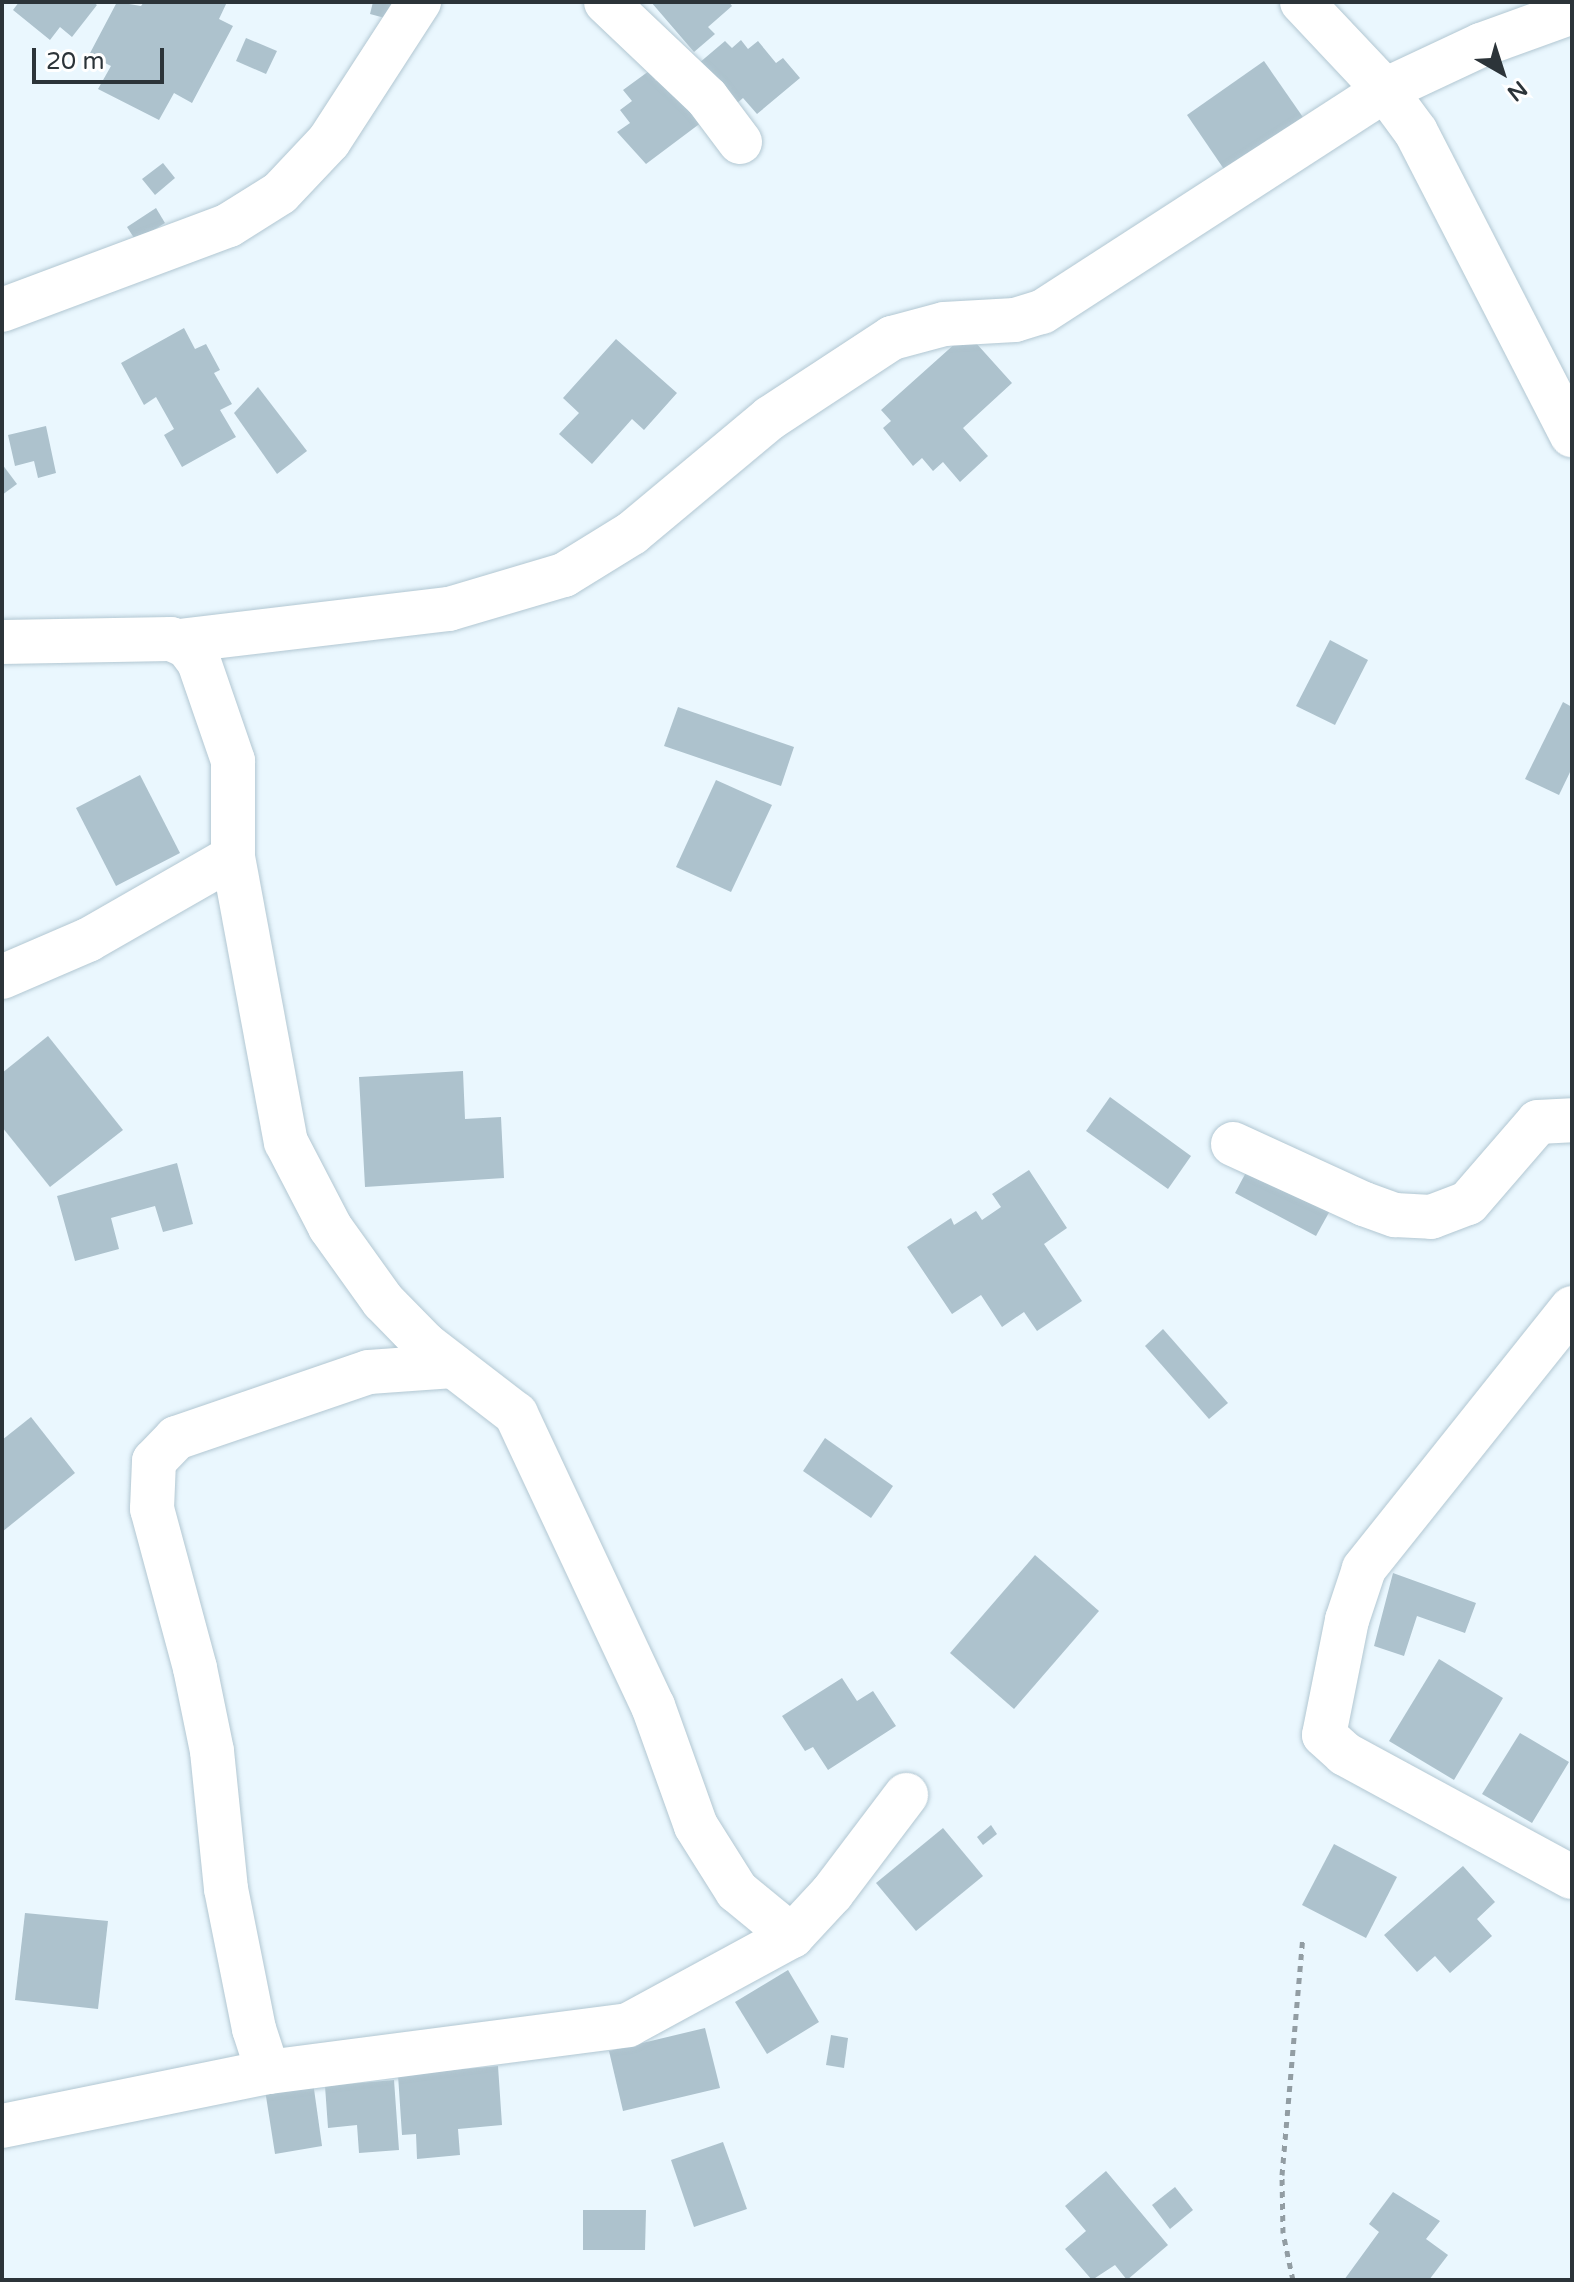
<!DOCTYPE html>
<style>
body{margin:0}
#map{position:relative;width:1574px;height:2282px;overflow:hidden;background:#eaf7fe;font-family:"Varela Round",sans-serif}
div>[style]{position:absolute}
.building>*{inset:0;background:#adc2cd}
.path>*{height:5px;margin-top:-2.5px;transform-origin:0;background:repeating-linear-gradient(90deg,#929da3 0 6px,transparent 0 12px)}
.roads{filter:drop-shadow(0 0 2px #b2c7d2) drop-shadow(0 0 2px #b2c7d2)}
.minor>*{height:44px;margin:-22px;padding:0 22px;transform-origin:22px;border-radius:22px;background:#fff}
span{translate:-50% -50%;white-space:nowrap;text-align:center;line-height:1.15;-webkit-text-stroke:6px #fff;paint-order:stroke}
.frame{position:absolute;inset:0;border:4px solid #2c3439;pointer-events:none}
.north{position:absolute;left:1462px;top:32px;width:80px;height:80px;-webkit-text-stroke:6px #fff;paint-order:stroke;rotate:141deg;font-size:22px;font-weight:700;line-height:32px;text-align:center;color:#2c3439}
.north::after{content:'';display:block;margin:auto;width:28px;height:36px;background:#2c3439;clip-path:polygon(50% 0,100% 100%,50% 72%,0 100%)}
.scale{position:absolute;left:32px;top:48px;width:132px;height:36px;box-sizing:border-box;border:4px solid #2c3439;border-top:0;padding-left:10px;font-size:24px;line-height:28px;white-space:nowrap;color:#2c3439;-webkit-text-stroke:6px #fff;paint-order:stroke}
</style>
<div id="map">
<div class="building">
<i style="clip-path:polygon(19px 2px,93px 2px,97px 5px,72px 37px,60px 27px,50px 40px,13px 10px)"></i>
<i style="clip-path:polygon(117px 2px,141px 6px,144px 2px,227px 2px,219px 19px,233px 26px,192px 103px,174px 93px,159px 120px,98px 89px,111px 66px,89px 55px)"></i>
<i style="clip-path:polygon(373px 2px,401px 2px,396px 21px,370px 14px)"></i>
<i style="clip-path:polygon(651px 2px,729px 2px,732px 6px,708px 27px,715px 34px,694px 52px)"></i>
<i style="clip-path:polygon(246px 38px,277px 51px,266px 74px,236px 61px)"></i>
<i style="clip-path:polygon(741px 40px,748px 49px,758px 41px,776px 63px,783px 58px,800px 78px,757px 114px,743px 98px,728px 111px,692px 69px,725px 41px,732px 48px)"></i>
<i style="clip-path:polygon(1264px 61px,1307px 123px,1230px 178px,1187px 115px)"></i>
<i style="clip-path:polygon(649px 71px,656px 81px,665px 75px,702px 122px,646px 164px,617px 132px,630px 123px,620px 110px,632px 101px,623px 90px)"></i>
<i style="clip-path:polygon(163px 163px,175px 178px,155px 195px,142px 179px)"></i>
<i style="clip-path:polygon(156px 208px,165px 223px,136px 241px,127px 227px)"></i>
<i style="clip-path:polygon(184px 328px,195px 349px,206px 344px,220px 370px,214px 373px,232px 404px,220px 410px,236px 437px,182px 467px,164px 435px,174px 429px,156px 397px,144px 405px,121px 363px)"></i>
<i style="clip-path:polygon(967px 333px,1012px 383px,963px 428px,988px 456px,960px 482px,943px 462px,933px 471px,922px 458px,913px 466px,883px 428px,891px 421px,881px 410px)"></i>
<i style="clip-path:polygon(616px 339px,677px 393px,644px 430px,632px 419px,592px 464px,559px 434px,579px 413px,563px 398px)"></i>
<i style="clip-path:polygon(258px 387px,307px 451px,277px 474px,234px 413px)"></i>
<i style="clip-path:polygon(46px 426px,56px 473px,38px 478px,34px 461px,15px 466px,8px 435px)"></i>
<i style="clip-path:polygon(2px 464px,17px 484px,2px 495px)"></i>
<i style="clip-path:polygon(1330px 640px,1368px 660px,1335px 725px,1296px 706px)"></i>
<i style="clip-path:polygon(1563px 702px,1572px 707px,1572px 768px,1559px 795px,1525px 779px)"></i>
<i style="clip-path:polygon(678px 707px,794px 747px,781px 786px,664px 746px)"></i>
<i style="clip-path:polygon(140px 775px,180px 853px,116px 886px,76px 808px)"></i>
<i style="clip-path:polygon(716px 780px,772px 805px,731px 892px,676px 867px)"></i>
<i style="clip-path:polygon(48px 1036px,123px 1130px,50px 1187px,2px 1127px,2px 1073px)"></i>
<i style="clip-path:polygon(463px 1071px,465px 1119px,501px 1117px,504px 1178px,365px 1187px,359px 1077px)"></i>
<i style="clip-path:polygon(1110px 1097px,1191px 1156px,1168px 1189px,1086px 1131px)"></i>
<i style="clip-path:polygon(177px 1163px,193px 1224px,163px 1232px,155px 1206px,111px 1218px,119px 1249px,75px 1261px,57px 1196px)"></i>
<i style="clip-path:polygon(1251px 1163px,1332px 1207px,1316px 1236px,1235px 1193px)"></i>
<i style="clip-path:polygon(1029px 1170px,1067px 1228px,1044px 1244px,1082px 1301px,1037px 1331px,1024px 1312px,1002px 1327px,981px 1295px,952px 1314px,907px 1247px,951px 1218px,954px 1225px,976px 1211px,982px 1220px,1001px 1207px,992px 1194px)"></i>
<i style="clip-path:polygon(1163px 1329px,1228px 1403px,1209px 1419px,1145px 1346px)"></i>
<i style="clip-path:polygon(31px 1417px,75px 1473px,2px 1532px,2px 1440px)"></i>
<i style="clip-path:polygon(825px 1438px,893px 1486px,871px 1518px,803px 1471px)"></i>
<i style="clip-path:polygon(1035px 1555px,1099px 1611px,1014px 1709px,950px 1653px)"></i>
<i style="clip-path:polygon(1393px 1573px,1476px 1603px,1465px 1633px,1417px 1616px,1404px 1656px,1374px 1646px)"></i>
<i style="clip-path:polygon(1439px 1659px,1503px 1698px,1454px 1780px,1389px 1741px)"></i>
<i style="clip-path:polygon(842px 1678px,857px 1701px,873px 1691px,896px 1726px,828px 1770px,813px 1747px,805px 1751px,782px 1716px)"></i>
<i style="clip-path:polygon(1520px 1733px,1569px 1762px,1532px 1823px,1482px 1794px)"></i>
<i style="clip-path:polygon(991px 1825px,997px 1834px,983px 1845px,977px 1837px)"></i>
<i style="clip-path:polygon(943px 1828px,983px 1876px,916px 1931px,876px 1883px)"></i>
<i style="clip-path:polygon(1334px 1844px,1397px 1877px,1366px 1938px,1302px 1905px)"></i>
<i style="clip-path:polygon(1463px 1866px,1495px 1902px,1477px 1919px,1492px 1936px,1450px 1973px,1435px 1956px,1417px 1972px,1384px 1935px)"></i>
<i style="clip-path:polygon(25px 1913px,108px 1921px,98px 2009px,15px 2000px)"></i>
<i style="clip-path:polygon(788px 1970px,819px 2022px,767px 2054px,735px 2002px)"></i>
<i style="clip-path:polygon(705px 2028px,720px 2088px,623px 2111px,609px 2051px)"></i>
<i style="clip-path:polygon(831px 2035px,848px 2038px,844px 2068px,826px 2065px)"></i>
<i style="clip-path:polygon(498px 2066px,502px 2125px,458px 2129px,460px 2155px,417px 2159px,416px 2134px,402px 2135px,398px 2075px)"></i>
<i style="clip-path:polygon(394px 2080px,399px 2150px,359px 2153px,357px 2125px,328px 2128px,325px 2086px)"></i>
<i style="clip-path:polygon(313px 2082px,322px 2146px,275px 2154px,265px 2090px)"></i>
<i style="clip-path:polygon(723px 2142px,747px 2209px,694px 2227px,671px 2160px)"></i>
<i style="clip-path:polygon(1106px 2171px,1168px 2245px,1127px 2280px,1115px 2265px,1092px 2280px,1065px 2249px,1086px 2231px,1065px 2206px)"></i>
<i style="clip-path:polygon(1175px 2187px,1193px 2210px,1170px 2229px,1152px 2205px)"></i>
<i style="clip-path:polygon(1393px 2192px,1440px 2221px,1426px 2239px,1448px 2255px,1429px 2280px,1344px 2280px,1379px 2232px,1369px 2224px)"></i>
<i style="clip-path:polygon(583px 2210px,646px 2210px,645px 2250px,583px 2250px)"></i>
</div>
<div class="path">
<i style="left:1293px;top:2280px;width:48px;rotate:-102deg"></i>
<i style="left:1283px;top:2233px;width:58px;rotate:-91deg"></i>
<i style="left:1282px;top:2175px;width:239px;rotate:-85deg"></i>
</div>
<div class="roads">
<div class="minor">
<i style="left:606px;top:2px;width:139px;rotate:43.5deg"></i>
<i style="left:707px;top:98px;width:55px;rotate:53.1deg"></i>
<i style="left:1302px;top:2px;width:121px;rotate:46.7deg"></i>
<i style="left:1385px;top:90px;width:52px;rotate:53.6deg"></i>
<i style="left:1416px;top:132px;width:341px;rotate:62.8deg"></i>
<i style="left:2px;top:310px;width:242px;rotate:-20.5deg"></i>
<i style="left:229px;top:225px;width:60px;rotate:-32.1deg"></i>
<i style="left:280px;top:193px;width:71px;rotate:-46.7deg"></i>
<i style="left:329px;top:141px;width:166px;rotate:-57.1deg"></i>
<i style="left:179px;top:641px;width:272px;rotate:-6.8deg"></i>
<i style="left:449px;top:609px;width:120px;rotate:-16.5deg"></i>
<i style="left:564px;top:575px;width:80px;rotate:-31.7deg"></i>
<i style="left:632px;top:533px;width:180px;rotate:-39.8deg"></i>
<i style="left:770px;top:418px;width:146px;rotate:-33.3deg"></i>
<i style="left:892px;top:338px;width:54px;rotate:-15.1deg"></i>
<i style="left:944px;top:324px;width:71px;rotate:-3.2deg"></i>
<i style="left:1015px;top:320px;width:28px;rotate:-17deg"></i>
<i style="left:1042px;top:312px;width:409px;rotate:-32.9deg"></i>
<i style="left:1385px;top:90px;width:106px;rotate:-25.1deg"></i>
<i style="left:1481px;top:45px;width:97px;rotate:-19.9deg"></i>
<i style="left:2px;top:642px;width:169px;rotate:-1deg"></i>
<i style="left:171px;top:639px;width:17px;rotate:24deg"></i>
<i style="left:187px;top:646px;width:20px;rotate:53deg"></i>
<i style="left:199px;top:662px;width:105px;rotate:71deg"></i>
<i style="left:233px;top:761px;width:96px;rotate:90deg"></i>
<i style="left:233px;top:857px;width:290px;rotate:79.5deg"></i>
<i style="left:286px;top:1142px;width:96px;rotate:62.6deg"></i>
<i style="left:330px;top:1227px;width:91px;rotate:54.4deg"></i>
<i style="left:383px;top:1301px;width:60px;rotate:45.7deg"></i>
<i style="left:425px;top:1344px;width:115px;rotate:37.6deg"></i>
<i style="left:516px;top:1414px;width:323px;rotate:64.9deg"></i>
<i style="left:653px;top:1706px;width:127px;rotate:70.3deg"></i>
<i style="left:696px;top:1826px;width:77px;rotate:57.8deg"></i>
<i style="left:737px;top:1891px;width:71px;rotate:39.3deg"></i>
<i style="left:2px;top:977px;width:94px;rotate:-23.3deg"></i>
<i style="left:88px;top:940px;width:167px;rotate:-29.8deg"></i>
<i style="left:1233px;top:1144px;width:144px;rotate:24.6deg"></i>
<i style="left:1364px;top:1204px;width:33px;rotate:20deg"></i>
<i style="left:1395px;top:1215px;width:36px;rotate:3deg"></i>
<i style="left:1431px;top:1217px;width:40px;rotate:-21deg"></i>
<i style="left:1468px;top:1203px;width:107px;rotate:-49.2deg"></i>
<i style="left:1538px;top:1122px;width:34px;rotate:-3deg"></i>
<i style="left:1572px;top:1308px;width:334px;rotate:128.6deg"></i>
<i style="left:1364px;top:1569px;width:54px;rotate:108.4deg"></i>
<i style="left:1347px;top:1620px;width:117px;rotate:101.3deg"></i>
<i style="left:1324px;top:1735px;width:28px;rotate:42deg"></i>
<i style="left:1345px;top:1754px;width:258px;rotate:28.5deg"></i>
<i style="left:268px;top:2072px;width:45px;rotate:-108deg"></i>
<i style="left:254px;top:2029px;width:143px;rotate:-101.3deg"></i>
<i style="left:226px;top:1889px;width:139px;rotate:-95.8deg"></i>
<i style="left:212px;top:1751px;width:85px;rotate:-101.6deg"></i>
<i style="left:195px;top:1668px;width:165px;rotate:-105.1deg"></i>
<i style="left:152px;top:1509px;width:48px;rotate:-87.6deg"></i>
<i style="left:154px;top:1461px;width:32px;rotate:-46deg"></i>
<i style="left:176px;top:1438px;width:204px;rotate:-18.9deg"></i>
<i style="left:369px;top:1372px;width:84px;rotate:-4.1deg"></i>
<i style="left:2px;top:2126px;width:271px;rotate:-11.5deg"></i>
<i style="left:268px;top:2072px;width:363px;rotate:-7.4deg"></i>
<i style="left:628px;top:2025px;width:187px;rotate:-28.5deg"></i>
<i style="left:792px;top:1936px;width:59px;rotate:-47.1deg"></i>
<i style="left:832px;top:1893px;width:123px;rotate:-52.9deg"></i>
</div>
</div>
<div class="frame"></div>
<div class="north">N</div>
<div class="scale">20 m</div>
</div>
